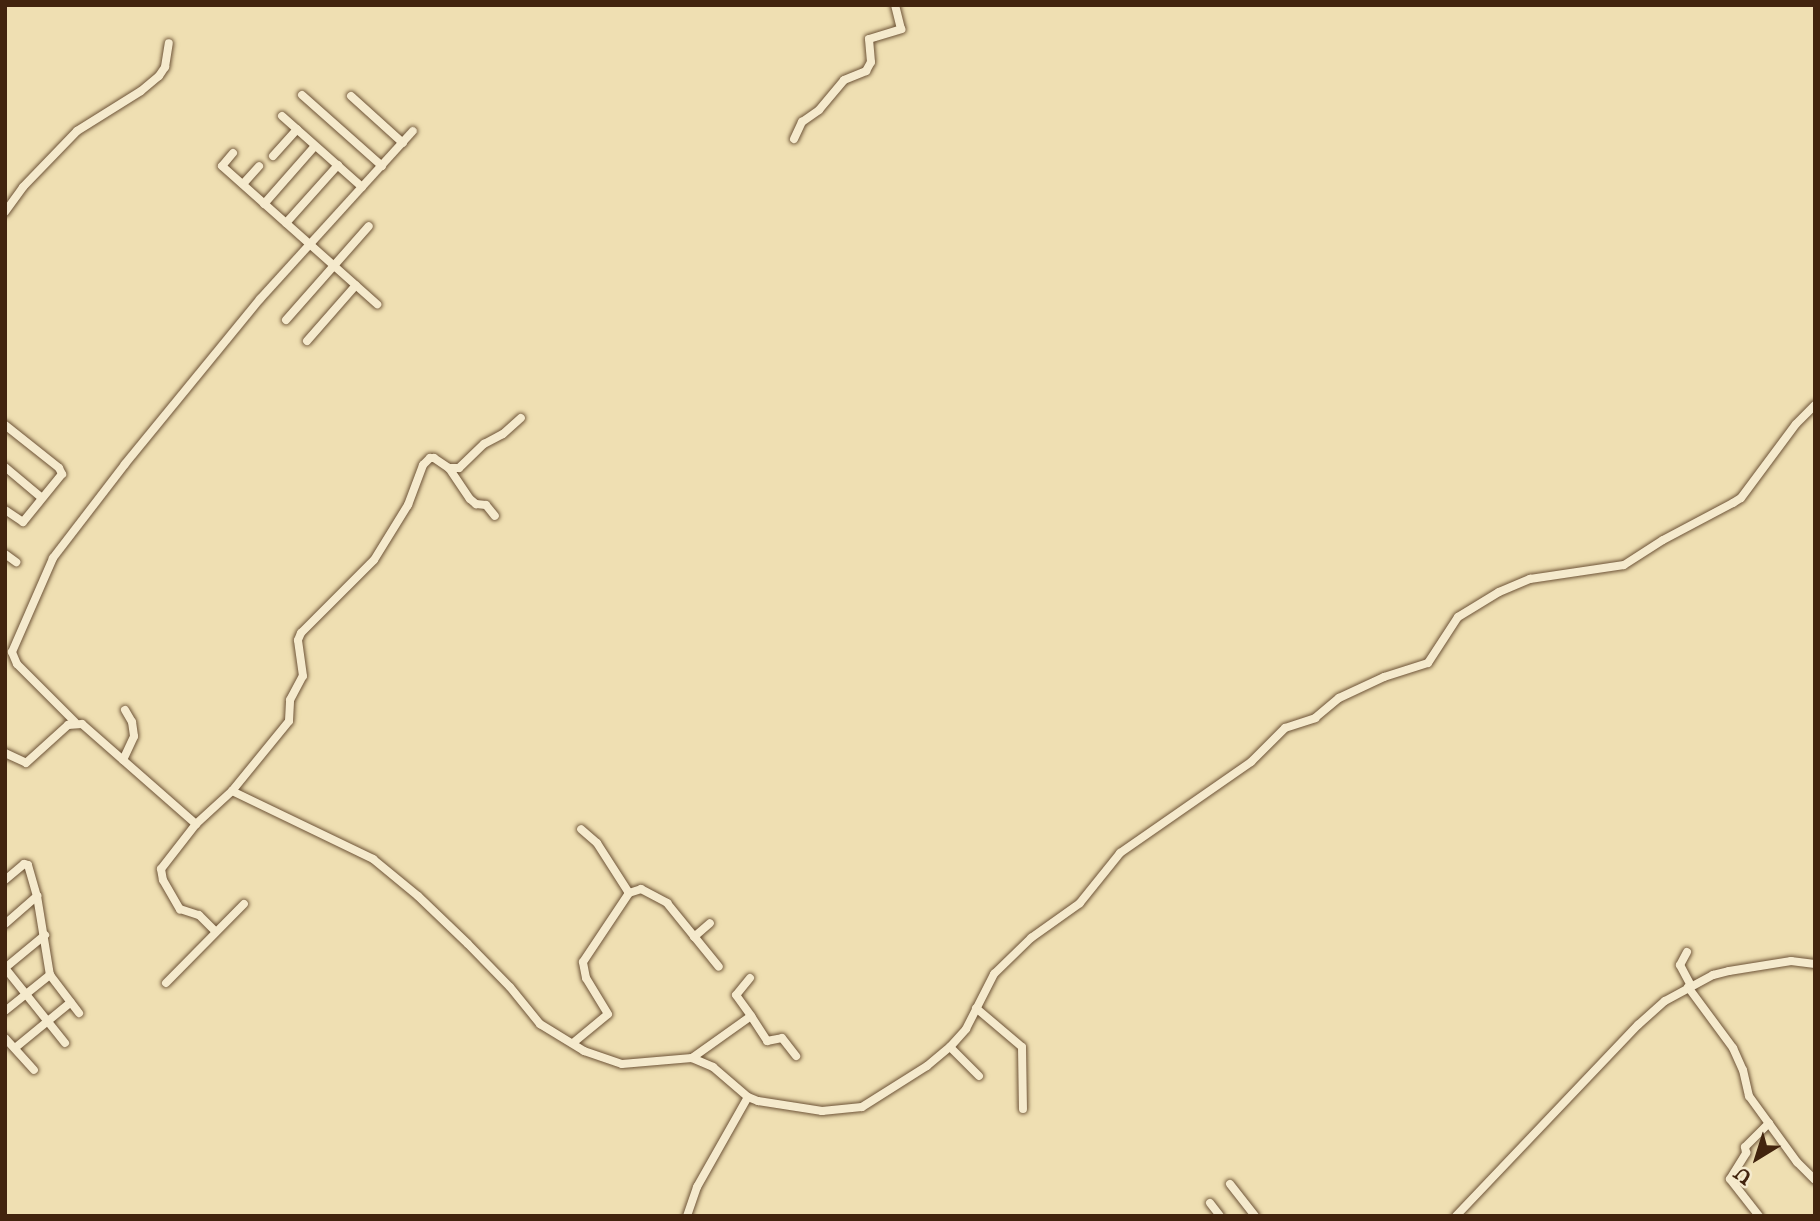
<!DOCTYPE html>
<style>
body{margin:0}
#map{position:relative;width:1820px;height:1221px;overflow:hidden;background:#efdfb2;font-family:"IM FELL English",serif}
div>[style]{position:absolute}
.roads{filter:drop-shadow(0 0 2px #6d5337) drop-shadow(0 0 2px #6d5337)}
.minor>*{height:8px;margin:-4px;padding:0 4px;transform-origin:4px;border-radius:4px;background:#f5eacd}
span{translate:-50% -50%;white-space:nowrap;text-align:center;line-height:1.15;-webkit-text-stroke:5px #f5eacd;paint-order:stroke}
.frame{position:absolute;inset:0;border:7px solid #42240e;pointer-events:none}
.north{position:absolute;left:1722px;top:1123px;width:70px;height:70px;-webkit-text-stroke:5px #f5eacd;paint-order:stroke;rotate:218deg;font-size:19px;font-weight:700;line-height:28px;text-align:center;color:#42240e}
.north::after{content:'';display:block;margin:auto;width:24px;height:32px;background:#42240e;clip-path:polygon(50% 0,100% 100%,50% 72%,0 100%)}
</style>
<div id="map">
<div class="roads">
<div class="minor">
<i style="left:302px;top:95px;width:107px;rotate:41.6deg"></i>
<i style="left:351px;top:96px;width:70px;rotate:42.1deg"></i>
<i style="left:282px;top:116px;width:107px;rotate:41.6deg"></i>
<i style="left:794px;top:139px;width:19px;rotate:-65deg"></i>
<i style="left:802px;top:122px;width:21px;rotate:-35deg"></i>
<i style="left:819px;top:110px;width:39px;rotate:-50deg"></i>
<i style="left:844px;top:80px;width:24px;rotate:-22deg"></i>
<i style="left:866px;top:71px;width:10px;rotate:-61deg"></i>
<i style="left:871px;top:62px;width:23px;rotate:-95deg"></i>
<i style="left:869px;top:39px;width:34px;rotate:-17deg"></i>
<i style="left:901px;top:29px;width:25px;rotate:-104deg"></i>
<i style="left:233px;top:153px;width:17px;rotate:130deg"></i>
<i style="left:222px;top:166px;width:208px;rotate:41.7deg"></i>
<i style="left:273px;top:156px;width:36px;rotate:-48deg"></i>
<i style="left:243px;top:184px;width:24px;rotate:-48deg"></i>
<i style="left:264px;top:204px;width:77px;rotate:-48.7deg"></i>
<i style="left:5px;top:212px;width:31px;rotate:-54deg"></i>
<i style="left:23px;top:187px;width:78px;rotate:-46deg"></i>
<i style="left:77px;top:131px;width:75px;rotate:-32deg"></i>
<i style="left:141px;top:91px;width:23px;rotate:-40deg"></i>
<i style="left:159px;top:76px;width:11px;rotate:-56deg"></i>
<i style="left:165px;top:67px;width:24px;rotate:-81deg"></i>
<i style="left:286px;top:223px;width:78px;rotate:-48.1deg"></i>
<i style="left:286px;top:320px;width:125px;rotate:-48.6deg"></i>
<i style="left:307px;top:341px;width:74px;rotate:-48.8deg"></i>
<i style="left:5px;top:425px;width:69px;rotate:38.5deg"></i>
<i style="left:59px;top:468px;width:7px;rotate:63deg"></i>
<i style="left:62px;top:474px;width:62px;rotate:129.1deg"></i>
<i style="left:23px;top:522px;width:22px;rotate:-146deg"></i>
<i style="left:5px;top:467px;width:48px;rotate:40deg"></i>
<i style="left:449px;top:468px;width:37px;rotate:56deg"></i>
<i style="left:470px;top:499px;width:8px;rotate:40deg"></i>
<i style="left:476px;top:504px;width:10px;rotate:6deg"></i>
<i style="left:486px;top:505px;width:14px;rotate:51deg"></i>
<i style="left:5px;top:554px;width:14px;rotate:36deg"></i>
<i style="left:75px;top:722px;width:82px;rotate:-135deg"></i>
<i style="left:17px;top:664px;width:13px;rotate:-113deg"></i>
<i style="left:12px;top:652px;width:103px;rotate:-66.4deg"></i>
<i style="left:53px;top:558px;width:118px;rotate:-52.5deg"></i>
<i style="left:125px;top:464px;width:213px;rotate:-50.7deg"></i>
<i style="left:260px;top:299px;width:227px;rotate:-47.7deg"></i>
<i style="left:5px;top:753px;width:23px;rotate:25deg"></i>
<i style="left:26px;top:763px;width:57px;rotate:-42.1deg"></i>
<i style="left:68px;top:725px;width:14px;rotate:-4deg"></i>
<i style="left:82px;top:724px;width:152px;rotate:41.3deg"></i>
<i style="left:196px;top:824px;width:49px;rotate:-42.5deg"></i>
<i style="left:232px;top:791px;width:90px;rotate:-50.8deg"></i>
<i style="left:289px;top:721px;width:21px;rotate:-87deg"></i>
<i style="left:290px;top:700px;width:27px;rotate:-62deg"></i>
<i style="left:303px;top:676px;width:36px;rotate:-98deg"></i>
<i style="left:298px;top:640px;width:8px;rotate:-67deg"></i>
<i style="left:301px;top:633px;width:103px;rotate:-45deg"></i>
<i style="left:374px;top:560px;width:65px;rotate:-58.3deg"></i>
<i style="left:408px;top:505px;width:43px;rotate:-69.4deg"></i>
<i style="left:423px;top:465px;width:10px;rotate:-45deg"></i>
<i style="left:430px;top:458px;width:4px"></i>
<i style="left:434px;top:458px;width:18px;rotate:34deg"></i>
<i style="left:449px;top:468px;width:10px"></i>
<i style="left:459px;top:468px;width:35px;rotate:-44deg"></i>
<i style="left:484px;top:444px;width:21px;rotate:-28deg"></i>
<i style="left:503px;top:434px;width:24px;rotate:-42deg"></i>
<i style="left:123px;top:760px;width:26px;rotate:-65deg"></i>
<i style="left:134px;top:736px;width:14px;rotate:-98deg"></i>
<i style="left:132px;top:722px;width:14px;rotate:-120deg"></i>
<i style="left:232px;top:791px;width:157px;rotate:25.7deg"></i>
<i style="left:373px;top:859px;width:58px;rotate:39.4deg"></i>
<i style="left:418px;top:896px;width:69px;rotate:43.8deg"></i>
<i style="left:468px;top:944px;width:60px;rotate:45.7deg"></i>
<i style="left:510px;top:987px;width:48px;rotate:51deg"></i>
<i style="left:540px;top:1024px;width:52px;rotate:31.5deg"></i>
<i style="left:584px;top:1051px;width:40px;rotate:18.9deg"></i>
<i style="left:622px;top:1064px;width:70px;rotate:-4.9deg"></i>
<i style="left:692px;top:1058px;width:23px;rotate:23deg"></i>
<i style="left:713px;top:1067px;width:46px;rotate:40.6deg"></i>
<i style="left:748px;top:1097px;width:11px;rotate:22deg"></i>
<i style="left:758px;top:1101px;width:65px;rotate:8.9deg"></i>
<i style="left:822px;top:1111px;width:40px;rotate:-5.7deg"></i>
<i style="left:862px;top:1107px;width:77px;rotate:-32.2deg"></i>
<i style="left:927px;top:1066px;width:30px;rotate:-40deg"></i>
<i style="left:950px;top:1047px;width:24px;rotate:-48deg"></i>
<i style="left:966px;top:1029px;width:62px;rotate:-63deg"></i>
<i style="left:994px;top:974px;width:52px;rotate:-44.2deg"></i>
<i style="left:1031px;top:938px;width:60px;rotate:-35.5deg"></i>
<i style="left:1080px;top:903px;width:64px;rotate:-51.3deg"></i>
<i style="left:1120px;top:853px;width:160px;rotate:-34.8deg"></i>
<i style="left:1251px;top:762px;width:48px;rotate:-45deg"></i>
<i style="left:1285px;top:728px;width:32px;rotate:-18deg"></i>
<i style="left:1315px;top:718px;width:31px;rotate:-40deg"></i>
<i style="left:1339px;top:698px;width:50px;rotate:-25deg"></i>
<i style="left:1384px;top:677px;width:46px;rotate:-17.7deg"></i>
<i style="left:1428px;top:663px;width:55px;rotate:-56.9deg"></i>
<i style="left:1458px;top:617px;width:48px;rotate:-31.4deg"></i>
<i style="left:1499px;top:592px;width:34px;rotate:-23deg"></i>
<i style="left:1530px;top:579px;width:95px;rotate:-8.5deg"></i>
<i style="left:1624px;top:565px;width:46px;rotate:-32.7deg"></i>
<i style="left:1663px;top:540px;width:79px;rotate:-27.9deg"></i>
<i style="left:1733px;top:503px;width:9px;rotate:-32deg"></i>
<i style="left:1741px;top:498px;width:92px;rotate:-53.4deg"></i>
<i style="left:1796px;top:424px;width:27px;rotate:-45deg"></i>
<i style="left:196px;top:824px;width:57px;rotate:127.9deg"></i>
<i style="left:161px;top:869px;width:11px;rotate:80deg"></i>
<i style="left:163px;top:880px;width:34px;rotate:60deg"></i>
<i style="left:180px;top:909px;width:20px;rotate:18deg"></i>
<i style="left:199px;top:915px;width:23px;rotate:45deg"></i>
<i style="left:5px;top:880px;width:25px;rotate:-40deg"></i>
<i style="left:24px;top:864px;width:4px;rotate:14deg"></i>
<i style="left:28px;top:865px;width:32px;rotate:74deg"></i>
<i style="left:37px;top:896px;width:80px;rotate:80.7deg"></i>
<i style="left:50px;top:975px;width:48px;rotate:52.7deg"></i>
<i style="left:629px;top:893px;width:13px;rotate:-18deg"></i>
<i style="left:641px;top:889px;width:30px;rotate:28deg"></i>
<i style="left:667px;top:903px;width:82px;rotate:50.9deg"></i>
<i style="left:5px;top:924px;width:43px;rotate:-41.2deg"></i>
<i style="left:694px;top:937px;width:21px;rotate:-41deg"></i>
<i style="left:1687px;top:952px;width:15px;rotate:118deg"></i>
<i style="left:1680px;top:965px;width:24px;rotate:62deg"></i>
<i style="left:5px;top:968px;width:96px;rotate:51.3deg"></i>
<i style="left:5px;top:968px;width:52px;rotate:-39.5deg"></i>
<i style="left:750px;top:978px;width:22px;rotate:129deg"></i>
<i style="left:736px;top:995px;width:26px;rotate:54deg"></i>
<i style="left:166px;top:983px;width:111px;rotate:-45.4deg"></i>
<i style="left:1688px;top:987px;width:76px;rotate:53.6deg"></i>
<i style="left:1733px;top:1048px;width:24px;rotate:66deg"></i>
<i style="left:1743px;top:1070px;width:27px;rotate:77deg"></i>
<i style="left:1749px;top:1096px;width:82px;rotate:54deg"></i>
<i style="left:1797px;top:1162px;width:25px;rotate:45deg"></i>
<i style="left:976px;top:1008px;width:60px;rotate:40.3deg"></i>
<i style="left:1022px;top:1047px;width:62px;rotate:89.1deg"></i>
<i style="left:5px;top:1011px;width:58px;rotate:-38.7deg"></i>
<i style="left:5px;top:1038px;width:43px;rotate:47.8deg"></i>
<i style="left:573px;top:1043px;width:45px;rotate:-39.6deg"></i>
<i style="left:608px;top:1014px;width:42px;rotate:-121.4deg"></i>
<i style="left:586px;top:978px;width:16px;rotate:-101deg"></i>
<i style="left:583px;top:962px;width:83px;rotate:-56.3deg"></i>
<i style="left:629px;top:893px;width:59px;rotate:-122.6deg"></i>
<i style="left:597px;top:843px;width:21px;rotate:-139deg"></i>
<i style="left:950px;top:1047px;width:41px;rotate:45deg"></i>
<i style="left:15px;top:1048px;width:72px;rotate:-39.4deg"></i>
<i style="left:692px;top:1058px;width:72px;rotate:-35.4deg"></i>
<i style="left:751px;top:1016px;width:30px;rotate:57deg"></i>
<i style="left:767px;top:1041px;width:15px;rotate:-11deg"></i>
<i style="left:782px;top:1038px;width:23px;rotate:52deg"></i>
<i style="left:1230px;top:1184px;width:41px;rotate:52deg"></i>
<i style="left:1210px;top:1203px;width:16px;rotate:52deg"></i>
<i style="left:687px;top:1216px;width:31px;rotate:-71deg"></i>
<i style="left:697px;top:1187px;width:103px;rotate:-60.5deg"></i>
<i style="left:1456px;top:1216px;width:264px;rotate:-46.4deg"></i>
<i style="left:1638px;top:1025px;width:36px;rotate:-42deg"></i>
<i style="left:1665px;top:1001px;width:55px;rotate:-28.4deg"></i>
<i style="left:1713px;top:975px;width:16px;rotate:-14deg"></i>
<i style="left:1729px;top:971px;width:63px;rotate:-9.2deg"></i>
<i style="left:1791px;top:961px;width:24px;rotate:7deg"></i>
<i style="left:1759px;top:1216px;width:47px;rotate:-128.1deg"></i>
<i style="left:1730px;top:1179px;width:31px;rotate:-58deg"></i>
<i style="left:1746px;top:1153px;width:6px;rotate:-99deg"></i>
<i style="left:1745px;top:1147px;width:34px;rotate:-45deg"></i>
</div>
</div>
<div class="frame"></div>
<div class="north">U</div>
</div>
